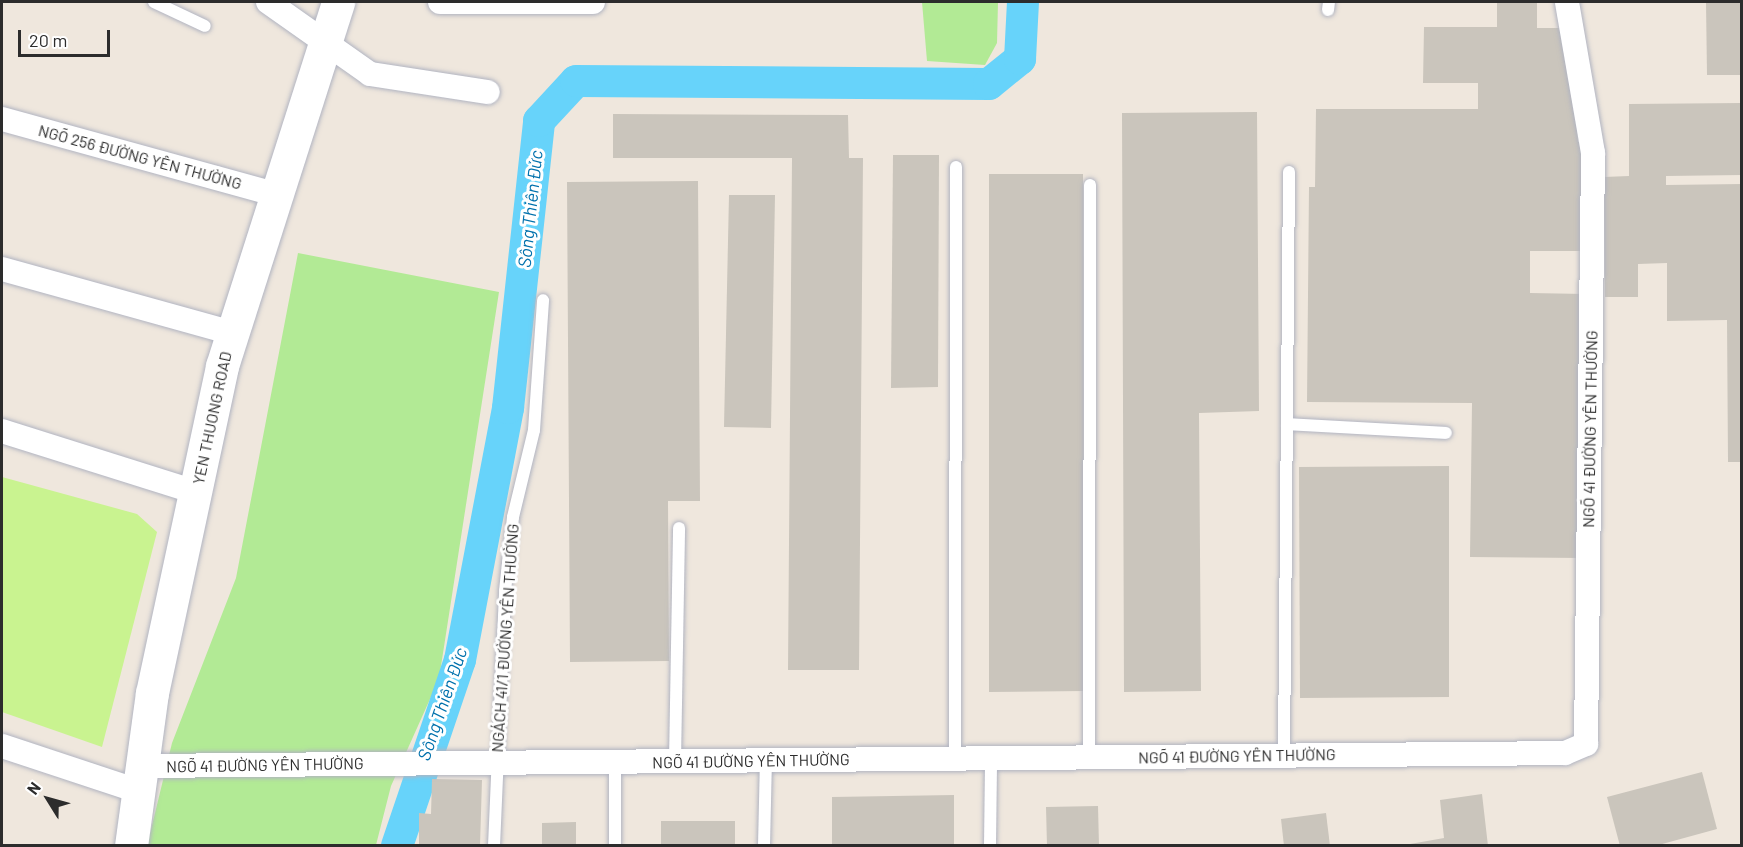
<!DOCTYPE html>
<meta charset="utf-8">
<style>
body{margin:0}
#map{position:relative;width:1743px;height:847px;overflow:hidden;background:#efe7dd;font-family:Barlow,sans-serif}
div>[style]{position:absolute}
.green>*{inset:0;background:#b2ea95}
.pitch>*{inset:0;background:#c9f390}
.canal>*{height:32px;margin:-16px;padding:0 16px;transform-origin:16px;border-radius:16px;background:#67d3fa}
.building>*{inset:0;background:#cac5bc}
.roads{filter:drop-shadow(0 0 2px #b1b4c1) drop-shadow(0 0 2px #b1b4c1)}
.service>*{height:12px;margin:-6px;padding:0 6px;transform-origin:6px;border-radius:6px;background:#fff}
.minor>*{height:24px;margin:-12px;padding:0 12px;transform-origin:12px;border-radius:12px;background:#fff}
.secondary>*{height:33px;margin:-16.5px;padding:0 16.5px;transform-origin:16.5px;border-radius:16.5px;background:#fff}
span{translate:-50% -50%;white-space:nowrap;text-align:center;line-height:1.15;-webkit-text-stroke:6px #fff;paint-order:stroke}
.street-label{font-size:16px;color:#2c2c2c}
.water-label{font-size:18px;color:#0071ac;font-style:italic}
.frame{position:absolute;inset:0;border:3px solid #2c2c2c;pointer-events:none}
.north{position:absolute;left:18px;top:769px;width:60px;height:60px;-webkit-text-stroke:4px #fff;paint-order:stroke;rotate:307deg;font-size:16px;font-weight:700;line-height:24px;text-align:center;color:#2c2c2c}
.north::after{content:'';display:block;margin:auto;width:21px;height:27px;background:#2c2c2c;clip-path:polygon(50% 0,100% 100%,50% 72%,0 100%)}
.scale{position:absolute;left:18px;top:30px;width:92px;height:27px;box-sizing:border-box;border:3px solid #2c2c2c;border-top:0;padding-left:8px;font-size:18px;line-height:21px;white-space:nowrap;color:#2c2c2c;-webkit-text-stroke:4px #fff;paint-order:stroke}
</style>
<div id="map">
<div class="green">
<i style="clip-path:polygon(922px 2px,998px 2px,997px 43px,985px 65px,927px 61px)"></i>
<i style="clip-path:polygon(298px 253px,499px 292px,439px 679px,391px 786px,376px 845px,147px 846px,172px 743px,236px 578px)"></i>
</div>
<div class="pitch">
<i style="clip-path:polygon(2px 477px,137px 514px,157px 532px,102px 747px,2px 712px)"></i>
</div>
<div class="canal">
<i style="left:397px;top:846px;width:196px;rotate:-71.3deg"></i>
<i style="left:460px;top:660px;width:257px;rotate:-79.2deg"></i>
<i style="left:508px;top:408px;width:289px;rotate:-83.8deg"></i>
<i style="left:539px;top:121px;width:54px;rotate:-47.2deg"></i>
<i style="left:576px;top:81px;width:413px;rotate:0.4deg"></i>
<i style="left:989px;top:84px;width:40px;rotate:-39deg"></i>
<i style="left:1020px;top:59px;width:57px;rotate:-87deg"></i>
</div>
<div class="building">
<i style="clip-path:polygon(1497px 2px,1537px 2px,1537px 28px,1571px 28px,1578px 142px,1587px 142px,1586px 251px,1530px 251px,1530px 293px,1585px 294px,1583px 558px,1470px 557px,1472px 403px,1307px 402px,1309px 187px,1315px 187px,1316px 109px,1478px 109px,1478px 83px,1423px 83px,1424px 27px,1497px 27px)"></i>
<i style="clip-path:polygon(1706px 2px,1742px 2px,1742px 75px,1707px 75px)"></i>
<i style="clip-path:polygon(1742px 103px,1742px 175px,1666px 176px,1666px 185px,1742px 184px,1742px 462px,1728px 462px,1727px 320px,1667px 321px,1667px 263px,1638px 264px,1638px 297px,1605px 297px,1604px 177px,1629px 176px,1629px 104px)"></i>
<i style="clip-path:polygon(1257px 112px,1259px 411px,1199px 413px,1201px 691px,1124px 692px,1122px 113px)"></i>
<i style="clip-path:polygon(613px 114px,848px 115px,849px 158px,863px 158px,859px 670px,788px 670px,792px 158px,613px 158px)"></i>
<i style="clip-path:polygon(893px 155px,939px 155px,938px 387px,891px 388px)"></i>
<i style="clip-path:polygon(989px 174px,1083px 174px,1084px 691px,989px 692px)"></i>
<i style="clip-path:polygon(698px 181px,700px 501px,668px 501px,669px 661px,570px 662px,567px 182px)"></i>
<i style="clip-path:polygon(729px 195px,775px 195px,771px 428px,724px 427px)"></i>
<i style="clip-path:polygon(1449px 466px,1449px 697px,1300px 698px,1299px 467px)"></i>
<i style="clip-path:polygon(1702px 772px,1717px 829px,1655px 846px,1620px 846px,1607px 797px)"></i>
<i style="clip-path:polygon(432px 779px,482px 780px,480px 846px,419px 846px,419px 813px,431px 814px)"></i>
<i style="clip-path:polygon(1482px 794px,1488px 846px,1399px 846px,1444px 838px,1440px 800px)"></i>
<i style="clip-path:polygon(954px 795px,954px 846px,832px 846px,832px 797px)"></i>
<i style="clip-path:polygon(1098px 806px,1099px 846px,1047px 846px,1046px 807px)"></i>
<i style="clip-path:polygon(1326px 813px,1330px 846px,1284px 846px,1281px 819px)"></i>
<i style="clip-path:polygon(661px 821px,735px 821px,735px 846px,661px 846px)"></i>
<i style="clip-path:polygon(576px 822px,576px 846px,542px 846px,542px 823px)"></i>
</div>
<div class="roads">
<div class="service">
<i style="left:154px;top:2px;width:56px;rotate:25.2deg"></i>
<i style="left:1328px;top:10px;width:8px;rotate:-83deg"></i>
<i style="left:1287px;top:424px;width:159px;rotate:3.2deg"></i>
<i style="left:1284px;top:756px;width:584px;rotate:-89.51deg"></i>
<i style="left:1089px;top:758px;width:573px;rotate:-89.9deg"></i>
<i style="left:955px;top:759px;width:592px;rotate:-89.9deg"></i>
<i style="left:675px;top:761px;width:233px;rotate:-89deg"></i>
<i style="left:615px;top:762px;width:84px;rotate:90deg"></i>
<i style="left:494px;top:846px;width:255px;rotate:-87.5deg"></i>
<i style="left:505px;top:591px;width:74px;rotate:-83.8deg"></i>
<i style="left:513px;top:517px;width:89px;rotate:-76.4deg"></i>
<i style="left:534px;top:430px;width:130px;rotate:-86deg"></i>
<i style="left:764px;top:846px;width:85px;rotate:-88.7deg"></i>
<i style="left:990px;top:846px;width:87px;rotate:-89.3deg"></i>
</div>
<div class="minor">
<i style="left:268px;top:2px;width:125px;rotate:35.2deg"></i>
<i style="left:370px;top:74px;width:119px;rotate:8.7deg"></i>
<i style="left:440px;top:2px;width:153px"></i>
<i style="left:2px;top:119px;width:286px;rotate:15.4deg"></i>
<i style="left:2px;top:269px;width:239px;rotate:15.5deg"></i>
<i style="left:2px;top:431px;width:203px;rotate:17.5deg"></i>
<i style="left:2px;top:746px;width:146px;rotate:18.3deg"></i>
<i style="left:141px;top:766px;width:1424px;rotate:-0.52deg"></i>
<i style="left:1565px;top:753px;width:23px;rotate:-23deg"></i>
<i style="left:1586px;top:744px;width:591px;rotate:-89.32deg"></i>
<i style="left:1593px;top:153px;width:153px;rotate:-99.8deg"></i>
</div>
<div class="secondary">
<i style="left:131px;top:846px;width:154px;rotate:-82.2deg"></i>
<i style="left:152px;top:693px;width:334px;rotate:-77.9deg"></i>
<i style="left:222px;top:366px;width:382px;rotate:-72.3deg"></i>
</div>
</div>
<div class="street-label">
<span style="left:140px;top:157px;rotate:15deg">NGÕ 256 ĐƯỜNG YÊN THƯỜNG</span>
<span style="left:212px;top:418px;rotate:-78deg">YEN THUONG ROAD</span>
<span style="left:1590px;top:429px;rotate:-89deg">NGÕ 41 ĐƯỜNG YÊN THƯỜNG</span>
<span style="left:505px;top:638px;rotate:-86deg">NGÁCH 41/1 ĐƯỜNG YÊN THƯỜNG</span>
<span style="left:1237px;top:756px;rotate:-1deg">NGÕ 41 ĐƯỜNG YÊN THƯỜNG</span>
<span style="left:751px;top:761px;rotate:-1deg">NGÕ 41 ĐƯỜNG YÊN THƯỜNG</span>
<span style="left:265px;top:765px;rotate:-1deg">NGÕ 41 ĐƯỜNG YÊN THƯỜNG</span>
</div>
<div class="water-label">
<span style="left:530px;top:209px;rotate:-84deg">Sông Thiên Đức</span>
<span style="left:442px;top:704px;rotate:-71deg">Sông Thiên Đức</span>
</div>
<div class="frame"></div>
<div class="north">N</div>
<div class="scale">20 m</div>
</div>
